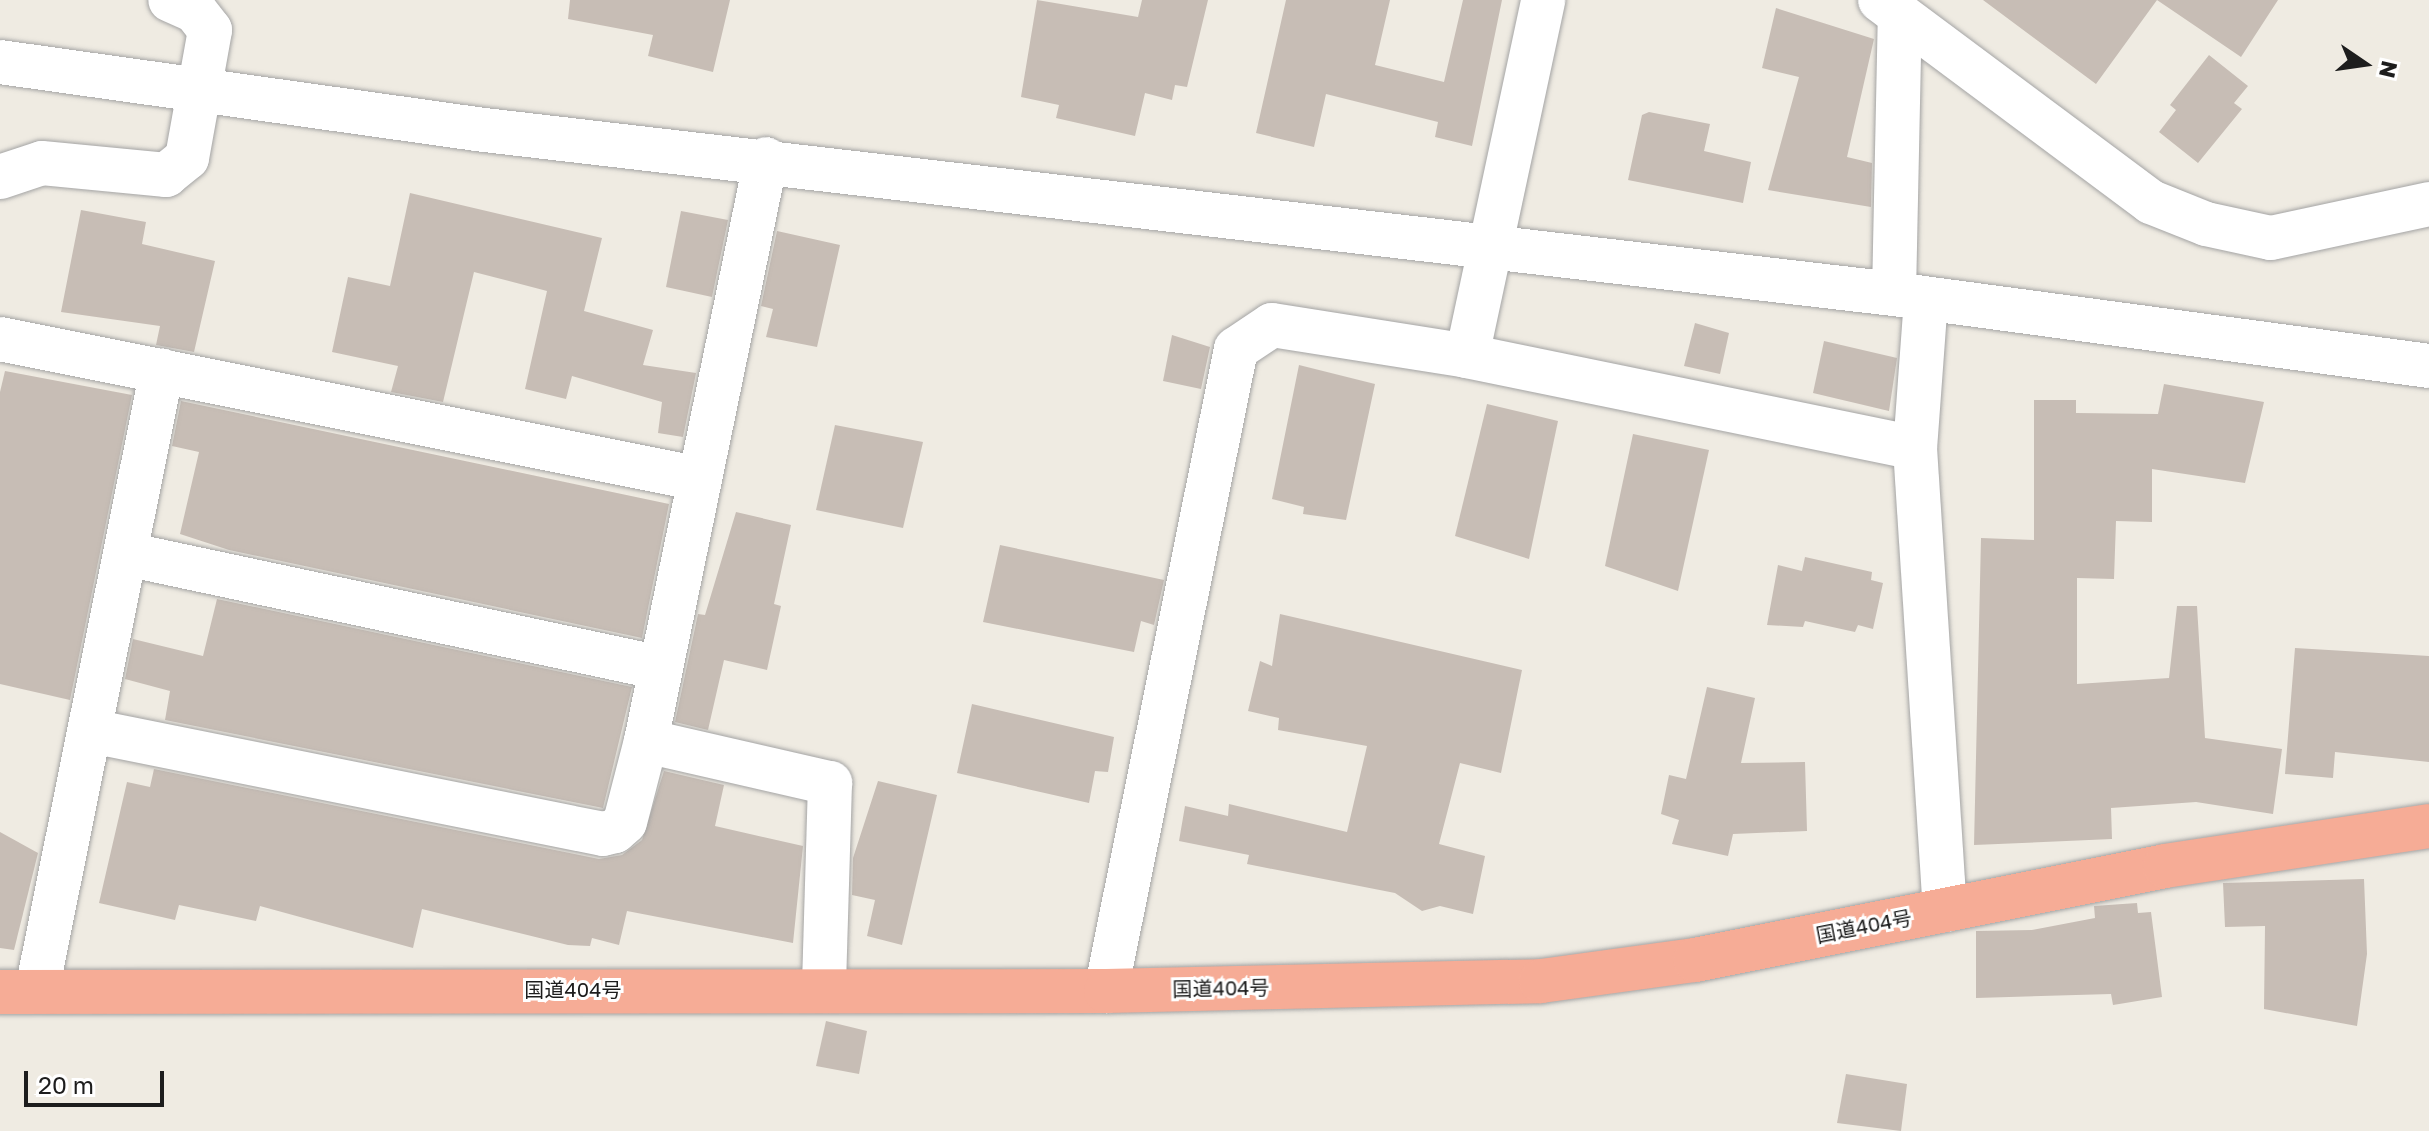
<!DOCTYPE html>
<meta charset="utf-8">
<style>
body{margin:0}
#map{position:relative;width:2429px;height:1131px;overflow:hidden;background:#efebe2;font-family:"Golos Text","Noto Sans JP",sans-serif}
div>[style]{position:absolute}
.building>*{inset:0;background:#c7bdb5}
.roads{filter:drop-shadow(0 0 2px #a4a4a4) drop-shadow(0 0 2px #a4a4a4)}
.minor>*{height:44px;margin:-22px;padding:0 22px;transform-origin:22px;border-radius:22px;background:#fff}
.trunk>*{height:44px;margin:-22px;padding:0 22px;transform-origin:22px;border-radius:22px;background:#f6ac96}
span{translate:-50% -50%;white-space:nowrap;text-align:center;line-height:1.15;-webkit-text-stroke:6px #fff;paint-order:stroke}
.street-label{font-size:20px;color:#1d1d1d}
.north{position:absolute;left:2325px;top:24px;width:80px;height:80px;-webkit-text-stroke:6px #fff;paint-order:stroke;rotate:103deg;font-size:22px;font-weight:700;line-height:32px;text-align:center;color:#1d1d1d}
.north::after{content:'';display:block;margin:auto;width:28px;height:36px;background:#1d1d1d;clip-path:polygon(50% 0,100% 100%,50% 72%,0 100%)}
.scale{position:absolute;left:24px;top:1071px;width:140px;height:36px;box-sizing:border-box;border:4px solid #1d1d1d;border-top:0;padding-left:10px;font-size:24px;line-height:28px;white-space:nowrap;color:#1d1d1d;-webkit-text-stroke:6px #fff;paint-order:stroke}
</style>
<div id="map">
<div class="building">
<i style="clip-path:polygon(570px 0,730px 0,713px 72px,648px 56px,653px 35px,568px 19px)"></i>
<i style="clip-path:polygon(1037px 0,1138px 17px,1142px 0,1208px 0,1187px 87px,1175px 85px,1172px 100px,1145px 93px,1135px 136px,1056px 118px,1059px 105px,1021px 97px)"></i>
<i style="clip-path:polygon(1286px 0,1390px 0,1375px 65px,1444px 82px,1463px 0,1502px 0,1472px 146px,1435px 137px,1438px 122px,1326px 94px,1314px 147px,1256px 133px)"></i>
<i style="clip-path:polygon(1983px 0,2278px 0,2241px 57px,2157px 0,2096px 84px)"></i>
<i style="clip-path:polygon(1776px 8px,1874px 39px,1847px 157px,1872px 163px,1871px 207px,1768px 190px,1799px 77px,1762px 68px)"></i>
<i style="clip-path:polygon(2209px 55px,2248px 86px,2234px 103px,2242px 109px,2198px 163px,2159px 132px,2176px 110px,2170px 105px)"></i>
<i style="clip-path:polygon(1649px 112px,1710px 124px,1704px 151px,1751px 162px,1743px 203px,1628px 180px,1642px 115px)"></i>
<i style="clip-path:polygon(410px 193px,602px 238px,584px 311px,653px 330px,643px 365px,696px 373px,683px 437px,658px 433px,662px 402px,572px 376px,566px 399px,525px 389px,547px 291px,474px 272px,443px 402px,391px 392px,398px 366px,332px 352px,348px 277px,390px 286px)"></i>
<i style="clip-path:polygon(81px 210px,146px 222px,142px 244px,215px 261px,194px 352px,156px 345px,160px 326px,61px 312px)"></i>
<i style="clip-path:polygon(681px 211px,728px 220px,712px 297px,666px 287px)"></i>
<i style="clip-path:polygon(777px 231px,840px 245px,817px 347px,766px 337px,773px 309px,761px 306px)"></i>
<i style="clip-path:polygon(1695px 323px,1729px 333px,1720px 374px,1684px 366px)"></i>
<i style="clip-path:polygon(1172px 335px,1210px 347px,1201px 389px,1163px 381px)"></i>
<i style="clip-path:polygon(1824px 341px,1897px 358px,1889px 411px,1813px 393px)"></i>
<i style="clip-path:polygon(1299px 365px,1375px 384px,1346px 520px,1303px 514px,1304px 507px,1272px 499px)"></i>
<i style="clip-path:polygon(5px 371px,132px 395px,70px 700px,0 684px,0 392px)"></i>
<i style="clip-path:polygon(2164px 384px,2264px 402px,2245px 483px,2152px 469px,2152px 522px,2116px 521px,2114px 579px,2077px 578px,2077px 684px,2169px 678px,2177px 606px,2197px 606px,2205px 738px,2282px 749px,2273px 814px,2196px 802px,2111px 808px,2112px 839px,1974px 845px,1981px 538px,2034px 540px,2034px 400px,2076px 400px,2076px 413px,2158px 414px)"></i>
<i style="clip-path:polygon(181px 401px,669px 504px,642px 638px,229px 550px,180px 534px,199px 452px,172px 446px)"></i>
<i style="clip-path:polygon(1487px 404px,1558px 421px,1529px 559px,1455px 536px)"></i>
<i style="clip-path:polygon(835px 425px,923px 442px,903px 528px,816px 510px)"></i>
<i style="clip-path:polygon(1633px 434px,1709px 450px,1678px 591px,1605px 566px)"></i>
<i style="clip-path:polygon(736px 512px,791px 525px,774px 604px,781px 606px,767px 670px,724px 660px,708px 730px,675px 722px,698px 614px,705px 615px)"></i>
<i style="clip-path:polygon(1000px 545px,1164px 580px,1154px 625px,1141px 621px,1134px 652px,983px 622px)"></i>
<i style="clip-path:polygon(1805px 557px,1872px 572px,1871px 580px,1883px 583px,1873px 629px,1858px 625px,1855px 632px,1805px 621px,1803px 627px,1767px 625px,1778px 565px,1802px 571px)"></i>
<i style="clip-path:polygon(217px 599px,632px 687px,603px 808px,165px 720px,170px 691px,125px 679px,133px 639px,203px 656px)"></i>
<i style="clip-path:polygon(1280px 614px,1522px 670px,1501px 773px,1460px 763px,1439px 844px,1485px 856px,1473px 914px,1440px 906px,1422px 911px,1395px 893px,1247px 864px,1249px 855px,1179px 841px,1185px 806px,1228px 816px,1229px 804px,1347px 832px,1367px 746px,1278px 730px,1279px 718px,1248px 711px,1260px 661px,1272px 666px)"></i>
<i style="clip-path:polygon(2295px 648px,2429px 656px,2429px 762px,2335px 752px,2333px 778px,2285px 774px)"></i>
<i style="clip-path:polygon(1707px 687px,1755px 698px,1741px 763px,1805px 762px,1807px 831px,1733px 834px,1728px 856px,1672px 844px,1679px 820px,1661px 814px,1669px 775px,1686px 779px)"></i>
<i style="clip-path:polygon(972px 704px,1114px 737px,1108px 772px,1095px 771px,1089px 803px,957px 773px)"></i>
<i style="clip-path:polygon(154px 769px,599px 859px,622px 855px,642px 840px,664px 771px,724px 785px,715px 826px,803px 846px,793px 943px,627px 911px,619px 945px,592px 938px,590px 946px,568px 945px,422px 909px,413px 948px,260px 906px,256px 921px,179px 905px,175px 920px,99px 903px,127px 782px,150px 787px)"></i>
<i style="clip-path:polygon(878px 781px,937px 795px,902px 945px,867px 936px,875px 900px,852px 895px,853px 858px)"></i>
<i style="clip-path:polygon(0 832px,38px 853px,14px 950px,0 948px)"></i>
<i style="clip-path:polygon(2364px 879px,2367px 954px,2357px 1026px,2264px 1009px,2265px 926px,2225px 927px,2223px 883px)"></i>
<i style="clip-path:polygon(2137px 903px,2138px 913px,2151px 912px,2162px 997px,2113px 1005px,2111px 994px,1976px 998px,1976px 931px,2032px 930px,2095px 918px,2094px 906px)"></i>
<i style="clip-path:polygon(826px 1021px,867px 1031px,859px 1074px,816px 1066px)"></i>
<i style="clip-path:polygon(1846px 1074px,1907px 1084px,1901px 1131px,1837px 1123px)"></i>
</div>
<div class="roads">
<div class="minor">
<i style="left:1880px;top:0;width:338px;rotate:36.7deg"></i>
<i style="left:2151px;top:202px;width:59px;rotate:21.8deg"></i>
<i style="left:2206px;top:224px;width:66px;rotate:12.2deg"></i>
<i style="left:2271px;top:238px;width:162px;rotate:-12.1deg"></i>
<i style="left:0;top:62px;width:481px;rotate:8deg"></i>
<i style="left:476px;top:129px;width:1428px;rotate:6.64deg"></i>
<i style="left:1894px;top:294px;width:540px;rotate:7.66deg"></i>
<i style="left:0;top:177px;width:44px;rotate:-18.4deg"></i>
<i style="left:42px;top:163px;width:125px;rotate:5.5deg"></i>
<i style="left:166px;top:175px;width:27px;rotate:-39deg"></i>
<i style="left:187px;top:158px;width:130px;rotate:-79.8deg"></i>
<i style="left:210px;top:30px;width:24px;rotate:-128deg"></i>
<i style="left:195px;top:11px;width:27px;rotate:-156deg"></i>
<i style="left:1894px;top:294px;width:279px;rotate:-88.8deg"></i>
<i style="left:1926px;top:299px;width:149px;rotate:94.2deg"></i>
<i style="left:1915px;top:448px;width:463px;rotate:86.3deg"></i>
<i style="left:0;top:339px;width:714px;rotate:11.31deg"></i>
<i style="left:1467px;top:356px;width:364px;rotate:-77.9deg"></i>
<i style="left:126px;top:554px;width:547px;rotate:12.03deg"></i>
<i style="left:91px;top:731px;width:522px;rotate:11.37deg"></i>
<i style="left:603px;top:834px;width:12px;rotate:-14deg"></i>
<i style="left:615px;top:831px;width:13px;rotate:-42deg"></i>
<i style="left:625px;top:822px;width:84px;rotate:-75.5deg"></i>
<i style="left:646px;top:741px;width:594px;rotate:-78.35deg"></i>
<i style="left:646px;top:741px;width:189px;rotate:12.9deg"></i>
<i style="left:830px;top:783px;width:208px;rotate:91.7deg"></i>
<i style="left:37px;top:990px;width:632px;rotate:-78.6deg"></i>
<i style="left:1106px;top:991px;width:655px;rotate:-78.55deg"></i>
<i style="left:1236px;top:349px;width:43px;rotate:-33.7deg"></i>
<i style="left:1272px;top:325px;width:197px;rotate:9deg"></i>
<i style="left:1467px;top:356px;width:457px;rotate:11.6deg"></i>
</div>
<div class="trunk">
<i style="left:0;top:992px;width:1106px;rotate:-0.05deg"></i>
<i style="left:1106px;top:991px;width:435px;rotate:-1.3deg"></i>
<i style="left:1541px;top:981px;width:155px;rotate:-7.8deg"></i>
<i style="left:1695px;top:960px;width:479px;rotate:-11.3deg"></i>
<i style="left:2165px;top:866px;width:267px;rotate:-8.6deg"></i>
</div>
</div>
<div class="street-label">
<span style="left:1864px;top:926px;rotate:-11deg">国道404号</span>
<span style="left:1221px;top:988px;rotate:-1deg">国道404号</span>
<span style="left:573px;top:989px">国道404号</span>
</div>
<div class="north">N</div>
<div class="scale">20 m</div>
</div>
